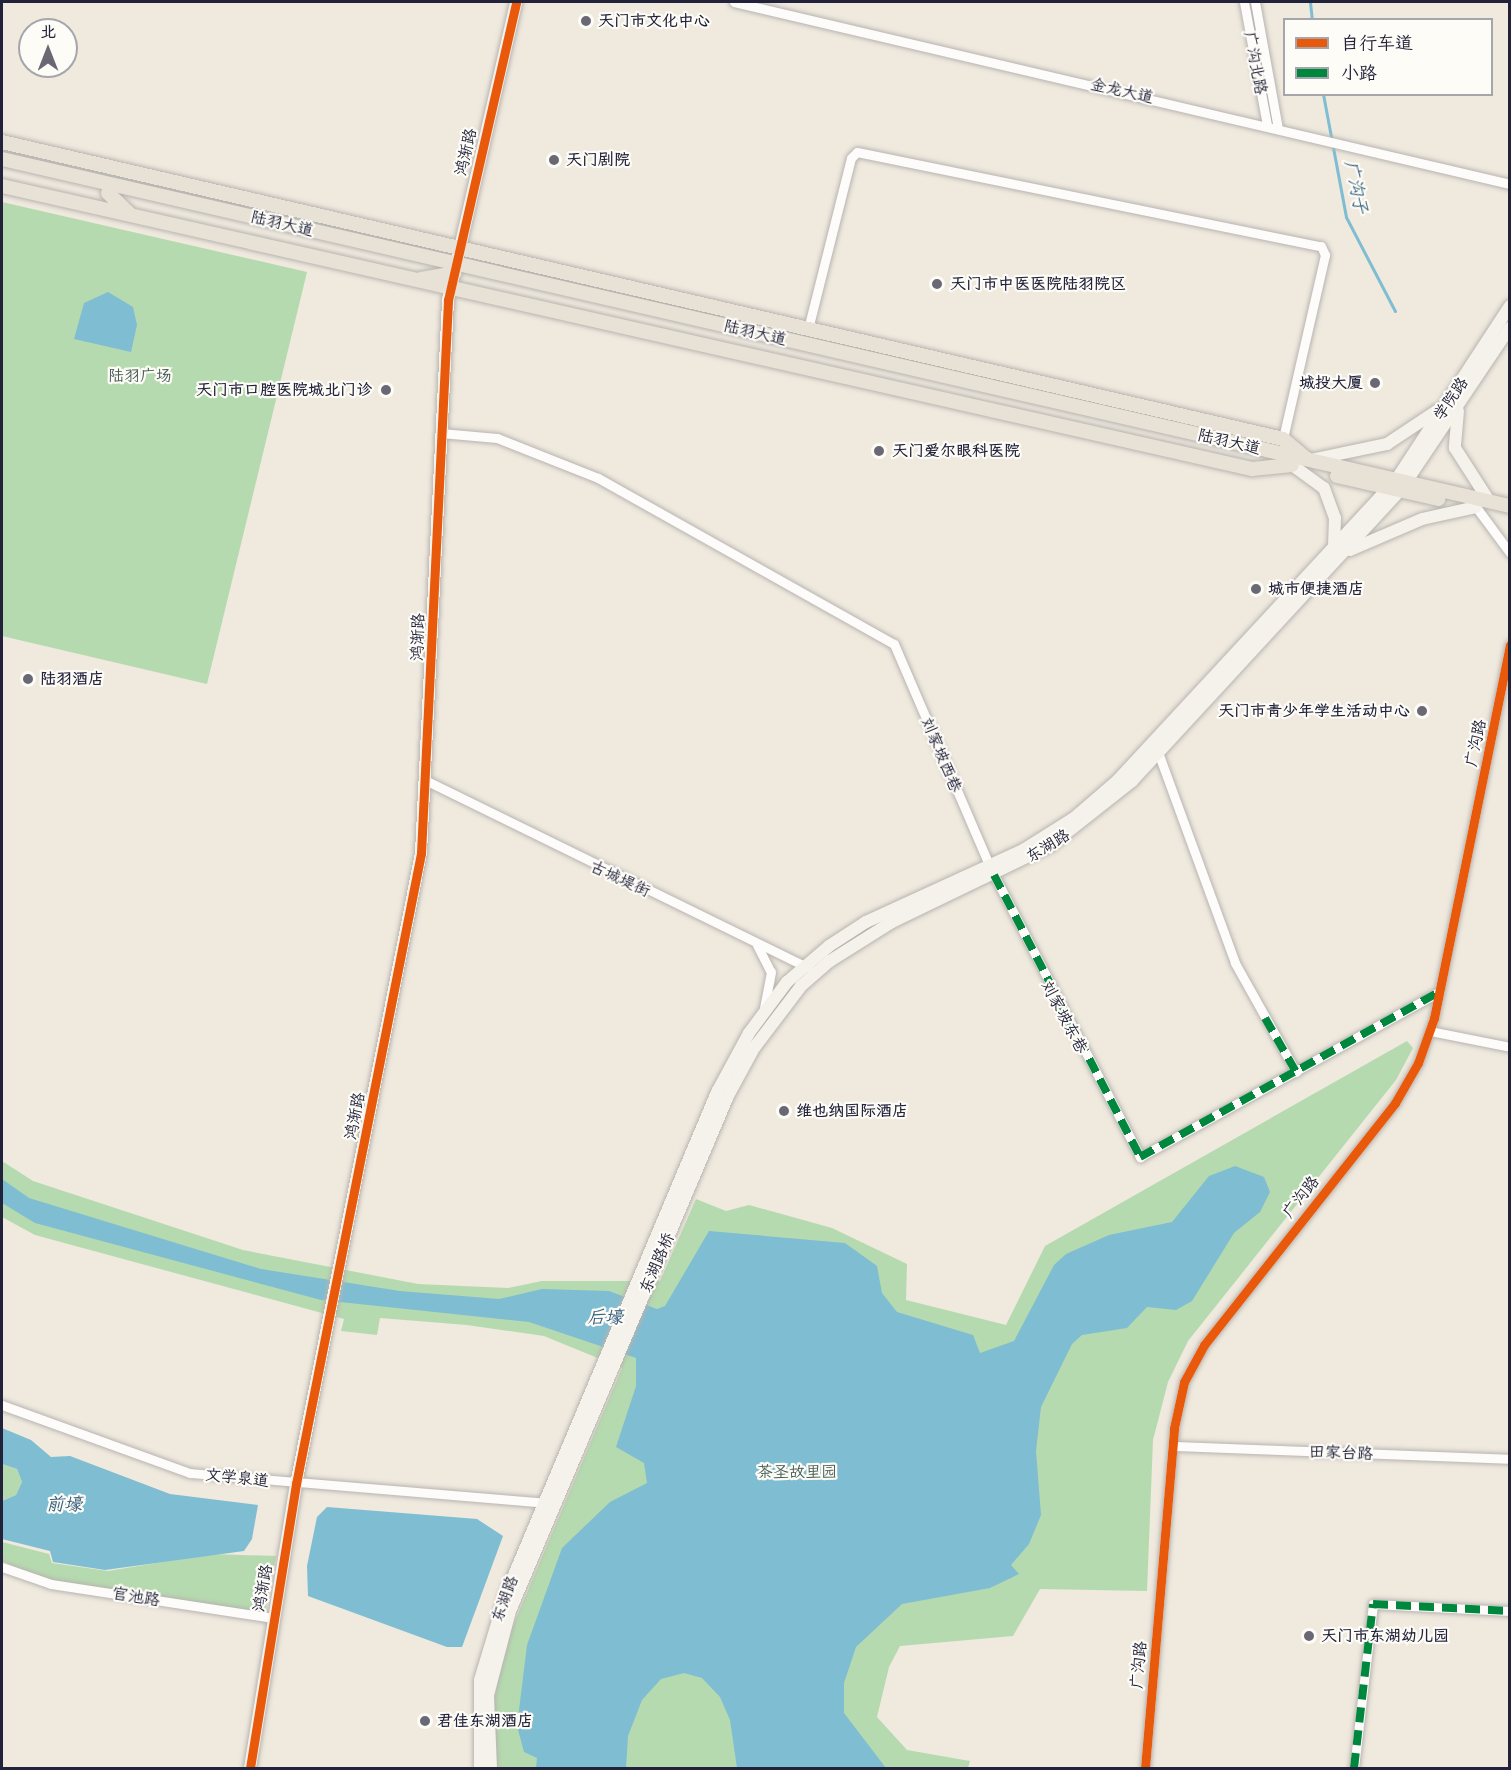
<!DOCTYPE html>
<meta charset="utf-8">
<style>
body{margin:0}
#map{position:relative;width:1511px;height:1770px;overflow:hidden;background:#efe9de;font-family:"Architects Daughter","LXGW WenKai TC",sans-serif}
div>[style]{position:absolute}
.green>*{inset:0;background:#b6daaf}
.water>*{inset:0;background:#7fbdd2}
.stream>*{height:3px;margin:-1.5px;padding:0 1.5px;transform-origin:1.5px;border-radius:1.5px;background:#7fbdd2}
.roads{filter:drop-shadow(0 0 2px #b7b4b0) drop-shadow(0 0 2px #b7b4b0)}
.street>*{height:9px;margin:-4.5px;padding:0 4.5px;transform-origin:4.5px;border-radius:4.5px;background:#fdfcfa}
.secondary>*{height:12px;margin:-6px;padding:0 6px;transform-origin:6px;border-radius:6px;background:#f5f2ec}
.primary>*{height:14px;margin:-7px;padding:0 7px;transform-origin:7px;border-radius:7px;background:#e8e2d6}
.quiet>*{height:8px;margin-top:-4px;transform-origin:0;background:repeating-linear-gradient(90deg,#00873e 0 15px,transparent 0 23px)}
.cycleway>*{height:9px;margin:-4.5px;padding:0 4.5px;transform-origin:4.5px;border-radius:4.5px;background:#e8590c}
.dots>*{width:16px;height:16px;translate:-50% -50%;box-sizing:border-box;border:3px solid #fdfcf7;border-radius:50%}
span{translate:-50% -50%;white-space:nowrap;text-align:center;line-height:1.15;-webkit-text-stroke:4.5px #fdfcf7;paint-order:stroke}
.poi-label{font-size:16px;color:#22223b;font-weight:700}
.left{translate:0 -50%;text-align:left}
.right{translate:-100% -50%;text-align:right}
.street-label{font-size:16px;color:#22223b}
.park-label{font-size:16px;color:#465e56}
.water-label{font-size:18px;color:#365f7d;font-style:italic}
.frame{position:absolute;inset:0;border:3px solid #22223b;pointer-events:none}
.legend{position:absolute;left:1283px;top:18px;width:210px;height:78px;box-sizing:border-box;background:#fdfcf7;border:2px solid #a5a5ac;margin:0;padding:8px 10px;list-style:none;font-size:18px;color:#22223b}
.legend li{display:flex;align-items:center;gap:12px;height:30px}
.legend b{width:30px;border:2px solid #a5a5ac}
.north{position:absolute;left:18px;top:18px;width:60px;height:60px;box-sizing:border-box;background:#fdfcf7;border:2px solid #a5a5ac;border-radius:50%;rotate:0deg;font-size:16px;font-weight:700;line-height:24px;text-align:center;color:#22223b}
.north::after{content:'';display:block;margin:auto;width:21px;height:27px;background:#6a6874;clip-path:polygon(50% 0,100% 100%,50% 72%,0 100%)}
</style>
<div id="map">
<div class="green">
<i style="clip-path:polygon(2px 202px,307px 272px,207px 684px,2px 636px)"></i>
<i style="clip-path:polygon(1407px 1041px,1413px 1048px,1396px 1080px,1188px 1341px,1168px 1382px,1153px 1440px,1147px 1591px,1040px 1589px,1013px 1636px,900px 1646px,889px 1667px,877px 1717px,907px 1750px,970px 1761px,968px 1768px,494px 1768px,491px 1716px,504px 1647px,622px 1368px,544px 1336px,467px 1325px,380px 1318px,377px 1335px,341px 1331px,344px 1319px,35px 1235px,2px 1217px,2px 1161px,33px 1181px,243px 1250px,418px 1284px,508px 1288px,542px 1281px,660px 1281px,696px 1199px,726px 1211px,749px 1205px,832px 1228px,907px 1264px,906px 1300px,1006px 1325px,1045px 1246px)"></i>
<i style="clip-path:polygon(2px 1464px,17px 1469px,22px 1482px,16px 1495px,2px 1501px)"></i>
<i style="clip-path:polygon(2px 1542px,49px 1554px,52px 1563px,108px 1571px,211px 1554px,276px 1556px,265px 1614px,47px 1580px,2px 1561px)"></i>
</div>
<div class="water">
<i style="clip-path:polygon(108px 292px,133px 307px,137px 325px,131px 352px,74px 339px,84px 303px)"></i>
<i style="clip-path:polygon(1235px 1166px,1264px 1177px,1270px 1192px,1260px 1212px,1234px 1233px,1192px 1301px,1176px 1310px,1147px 1307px,1127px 1328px,1082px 1335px,1072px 1344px,1041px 1407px,1036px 1451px,1041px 1515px,1029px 1544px,1011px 1565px,1019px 1574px,990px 1588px,902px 1604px,856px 1647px,844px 1683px,844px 1713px,886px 1768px,737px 1768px,730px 1720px,720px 1697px,702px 1678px,684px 1673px,661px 1679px,642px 1700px,628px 1736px,626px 1768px,536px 1768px,537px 1758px,524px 1752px,517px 1726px,527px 1645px,562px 1548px,610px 1502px,647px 1483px,644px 1463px,616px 1447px,636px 1386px,636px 1358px,529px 1322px,321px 1300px,35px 1223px,2px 1203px,2px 1179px,29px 1198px,261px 1269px,400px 1291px,499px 1299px,542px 1289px,609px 1291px,657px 1309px,665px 1306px,709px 1231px,845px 1243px,877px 1266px,882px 1293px,897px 1312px,973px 1335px,980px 1353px,1014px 1341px,1054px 1265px,1066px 1254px,1109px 1235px,1172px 1222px,1209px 1176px)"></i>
<i style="clip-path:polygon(2px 1428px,31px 1440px,51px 1457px,70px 1456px,170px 1494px,258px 1505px,252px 1539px,244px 1551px,105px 1570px,53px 1562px,50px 1551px,2px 1539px,2px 1501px,16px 1495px,22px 1482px,17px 1469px,2px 1464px)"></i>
<i style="clip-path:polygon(327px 1507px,477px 1519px,503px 1536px,462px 1647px,447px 1647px,308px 1596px,307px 1566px,317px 1517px)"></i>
</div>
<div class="stream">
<i style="left:1310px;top:2px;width:18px;rotate:84deg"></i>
<i style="left:1323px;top:94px;width:125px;rotate:79.4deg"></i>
<i style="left:1346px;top:217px;width:106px;rotate:62.5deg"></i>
</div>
<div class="roads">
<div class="street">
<i style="left:734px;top:2px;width:797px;rotate:13.2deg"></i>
<i style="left:1244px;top:2px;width:125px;rotate:79.4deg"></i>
<i style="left:1255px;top:2px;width:128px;rotate:79.7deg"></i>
<i style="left:808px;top:329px;width:176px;rotate:-75.9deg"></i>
<i style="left:851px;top:158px;width:8px;rotate:-45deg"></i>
<i style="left:857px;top:152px;width:473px;rotate:11.5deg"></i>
<i style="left:1321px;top:246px;width:10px;rotate:66deg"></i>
<i style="left:1325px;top:255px;width:189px;rotate:102.9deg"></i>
<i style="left:441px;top:433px;width:56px;rotate:5.1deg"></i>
<i style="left:497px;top:438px;width:109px;rotate:21.6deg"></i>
<i style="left:598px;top:478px;width:339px;rotate:29.3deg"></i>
<i style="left:894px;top:644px;width:241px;rotate:66.7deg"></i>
<i style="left:1476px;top:507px;width:57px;rotate:53.5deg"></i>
<i style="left:1159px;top:755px;width:221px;rotate:69.9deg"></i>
<i style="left:1235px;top:963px;width:125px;rotate:60.8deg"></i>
<i style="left:427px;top:781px;width:424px;rotate:26.1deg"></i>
<i style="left:994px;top:875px;width:318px;rotate:62.6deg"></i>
<i style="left:1140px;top:1157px;width:342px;rotate:-28.9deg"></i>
<i style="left:757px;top:945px;width:30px;rotate:63deg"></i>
<i style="left:771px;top:972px;width:36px;rotate:101deg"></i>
<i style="left:1430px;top:1031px;width:82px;rotate:11.3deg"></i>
<i style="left:2px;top:1405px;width:200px;rotate:19.9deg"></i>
<i style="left:190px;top:1473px;width:361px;rotate:4.8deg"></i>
<i style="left:1173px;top:1446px;width:337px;rotate:2.2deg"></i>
<i style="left:2px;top:1567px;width:52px;rotate:19.1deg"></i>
<i style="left:51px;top:1584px;width:225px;rotate:8.7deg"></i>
<i style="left:1145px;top:1768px;width:341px;rotate:-85.1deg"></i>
<i style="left:1174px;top:1428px;width:47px;rotate:-77.7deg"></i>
<i style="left:1184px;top:1382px;width:42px;rotate:-61.6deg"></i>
<i style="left:1204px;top:1345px;width:308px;rotate:-51.7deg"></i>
<i style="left:1395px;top:1103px;width:46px;rotate:-60.1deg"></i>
<i style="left:1418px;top:1063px;width:48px;rotate:-70.4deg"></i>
<i style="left:1434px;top:1018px;width:381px;rotate:-78.5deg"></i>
<i style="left:1354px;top:1768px;width:165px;rotate:-83.4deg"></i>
<i style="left:1373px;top:1604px;width:137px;rotate:2.9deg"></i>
</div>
<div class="secondary">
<i style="left:1458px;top:411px;width:37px;rotate:95deg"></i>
<i style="left:1455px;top:448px;width:63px;rotate:57.3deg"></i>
<i style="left:1315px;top:459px;width:74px;rotate:-11.8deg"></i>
<i style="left:1387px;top:444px;width:61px;rotate:-33.7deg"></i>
<i style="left:1292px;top:465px;width:39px;rotate:36deg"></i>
<i style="left:1324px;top:488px;width:32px;rotate:70deg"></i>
<i style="left:1335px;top:518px;width:29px;rotate:92deg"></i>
<i style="left:1350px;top:550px;width:78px;rotate:-23.3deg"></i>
<i style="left:1422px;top:519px;width:55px;rotate:-12.5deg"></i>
<i style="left:250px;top:1768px;width:288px;rotate:-80.8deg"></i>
<i style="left:296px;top:1484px;width:643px;rotate:-78.79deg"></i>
<i style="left:421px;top:853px;width:554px;rotate:-87.2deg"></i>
<i style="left:448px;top:300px;width:306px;rotate:-77.1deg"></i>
<i style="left:480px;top:1768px;width:88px;rotate:-90deg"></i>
<i style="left:480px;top:1680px;width:90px;rotate:-73.2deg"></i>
<i style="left:506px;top:1594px;width:545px;rotate:-67.2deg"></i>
<i style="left:717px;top:1092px;width:67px;rotate:-61.5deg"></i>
<i style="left:749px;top:1033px;width:64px;rotate:-53.3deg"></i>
<i style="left:787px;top:982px;width:55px;rotate:-40.6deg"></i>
<i style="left:829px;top:946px;width:44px;rotate:-33deg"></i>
<i style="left:866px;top:922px;width:173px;rotate:-24.6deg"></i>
<i style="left:1023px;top:850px;width:60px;rotate:-32.1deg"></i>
<i style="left:1074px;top:818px;width:58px;rotate:-40.8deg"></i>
<i style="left:1118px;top:780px;width:409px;rotate:-47.2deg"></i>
<i style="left:1396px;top:480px;width:208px;rotate:-56.8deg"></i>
<i style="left:491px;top:1768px;width:73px;rotate:-92.4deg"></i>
<i style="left:488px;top:1695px;width:87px;rotate:-75.3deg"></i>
<i style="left:510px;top:1611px;width:559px;rotate:-67.06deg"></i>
<i style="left:728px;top:1096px;width:55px;rotate:-61.6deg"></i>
<i style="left:754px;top:1048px;width:78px;rotate:-52.8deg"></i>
<i style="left:801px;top:986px;width:38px;rotate:-41deg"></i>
<i style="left:830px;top:961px;width:73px;rotate:-32.2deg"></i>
<i style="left:892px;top:922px;width:177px;rotate:-25.8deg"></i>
<i style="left:1051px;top:845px;width:103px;rotate:-38.3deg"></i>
<i style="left:1132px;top:781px;width:395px;rotate:-47.3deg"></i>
<i style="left:1400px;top:491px;width:197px;rotate:-56.1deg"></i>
</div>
<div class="primary">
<i style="left:2px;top:142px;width:1315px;rotate:13.05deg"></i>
<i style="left:1283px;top:439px;width:30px;rotate:40deg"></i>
<i style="left:2px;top:159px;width:1547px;rotate:12.96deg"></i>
<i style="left:2px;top:186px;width:1282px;rotate:12.76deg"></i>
<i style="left:1252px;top:469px;width:40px;rotate:-5.7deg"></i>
<i style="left:108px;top:193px;width:30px;rotate:44deg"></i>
<i style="left:421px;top:279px;width:34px;rotate:-10deg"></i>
<i style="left:1337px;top:476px;width:104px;rotate:12.8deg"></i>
</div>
</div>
<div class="quiet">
<i style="left:994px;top:875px;width:318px;rotate:62.6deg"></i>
<i style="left:1140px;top:1157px;width:342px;rotate:-28.9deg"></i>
<i style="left:1265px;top:1018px;width:62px;rotate:60.1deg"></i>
<i style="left:1354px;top:1768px;width:165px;rotate:-83.4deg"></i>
<i style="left:1373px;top:1604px;width:137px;rotate:2.9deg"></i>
</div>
<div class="cycleway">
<i style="left:250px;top:1768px;width:288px;rotate:-80.8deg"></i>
<i style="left:296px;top:1484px;width:643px;rotate:-78.79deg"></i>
<i style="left:421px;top:853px;width:554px;rotate:-87.2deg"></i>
<i style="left:448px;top:300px;width:306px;rotate:-77.1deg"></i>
<i style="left:1145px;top:1768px;width:341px;rotate:-85.1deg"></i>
<i style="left:1174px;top:1428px;width:47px;rotate:-77.7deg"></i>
<i style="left:1184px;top:1382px;width:42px;rotate:-61.6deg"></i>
<i style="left:1204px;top:1345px;width:308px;rotate:-51.7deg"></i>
<i style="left:1395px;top:1103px;width:46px;rotate:-60.1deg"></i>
<i style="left:1418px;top:1063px;width:48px;rotate:-70.4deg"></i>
<i style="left:1434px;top:1018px;width:381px;rotate:-78.5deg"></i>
</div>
<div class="dots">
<i style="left:586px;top:21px;background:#6a6874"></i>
<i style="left:554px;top:160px;background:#6a6874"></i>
<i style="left:937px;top:284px;background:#6a6874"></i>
<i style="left:1375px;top:383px;background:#6a6874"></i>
<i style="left:386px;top:390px;background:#6a6874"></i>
<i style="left:879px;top:451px;background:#6a6874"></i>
<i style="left:1256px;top:589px;background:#6a6874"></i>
<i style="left:28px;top:679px;background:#6a6874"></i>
<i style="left:1422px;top:711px;background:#6a6874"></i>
<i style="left:784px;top:1111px;background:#6a6874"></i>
<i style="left:1309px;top:1636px;background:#6a6874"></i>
<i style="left:425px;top:1721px;background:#6a6874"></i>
</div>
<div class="poi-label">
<span class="left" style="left:598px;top:21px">天门市文化中心</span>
<span class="left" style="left:566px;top:160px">天门剧院</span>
<span class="left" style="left:950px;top:284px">天门市中医医院陆羽院区</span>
<span class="right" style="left:1363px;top:383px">城投大厦</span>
<span class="right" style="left:372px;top:390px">天门市口腔医院城北门诊</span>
<span class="left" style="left:892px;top:451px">天门爱尔眼科医院</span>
<span class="left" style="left:1268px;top:589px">城市便捷酒店</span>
<span class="left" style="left:40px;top:679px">陆羽酒店</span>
<span class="right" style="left:1410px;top:711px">天门市青少年学生活动中心</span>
<span class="left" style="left:796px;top:1111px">维也纳国际酒店</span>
<span class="left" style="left:1321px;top:1636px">天门市东湖幼儿园</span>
<span class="left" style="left:437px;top:1721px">君佳东湖酒店</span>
</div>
<div class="street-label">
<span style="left:1255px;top:63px;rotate:79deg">广沟北路</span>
<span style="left:1122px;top:91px;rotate:13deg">金龙大道</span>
<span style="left:466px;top:152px;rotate:-77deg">鸿渐路</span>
<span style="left:282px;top:224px;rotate:13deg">陆羽大道</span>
<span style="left:755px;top:333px;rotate:13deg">陆羽大道</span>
<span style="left:1451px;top:399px;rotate:-56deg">学院路</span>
<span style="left:1229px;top:442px;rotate:13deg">陆羽大道</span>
<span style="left:418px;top:637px;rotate:-88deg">鸿渐路</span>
<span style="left:1476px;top:743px;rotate:-78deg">广沟路</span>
<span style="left:941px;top:755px;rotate:67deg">刘家坡西巷</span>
<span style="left:1048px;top:846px;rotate:-31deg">东湖路</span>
<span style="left:620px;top:879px;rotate:25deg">古城堤街</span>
<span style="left:1064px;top:1017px;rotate:62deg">刘家坡东巷</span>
<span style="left:355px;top:1116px;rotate:-79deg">鸿渐路</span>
<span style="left:1301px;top:1197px;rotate:-52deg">广沟路</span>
<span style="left:657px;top:1263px;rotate:-67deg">东湖路桥</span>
<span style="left:1341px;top:1453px;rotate:2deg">田家台路</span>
<span style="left:237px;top:1478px;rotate:6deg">文学泉道</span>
<span style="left:263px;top:1588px;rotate:-80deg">鸿渐路</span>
<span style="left:136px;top:1597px;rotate:9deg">官池路</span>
<span style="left:505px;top:1599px;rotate:-70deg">东湖路</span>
<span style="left:1139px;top:1665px;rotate:-85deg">广沟路</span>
</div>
<div class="park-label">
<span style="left:140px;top:376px">陆羽广场</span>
<span style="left:797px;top:1472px">茶圣故里园</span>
</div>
<div class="water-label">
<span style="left:1355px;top:187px;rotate:78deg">广沟子</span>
<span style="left:605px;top:1318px">后壕</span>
<span style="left:64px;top:1505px">前壕</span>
</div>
<div class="frame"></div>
<ul class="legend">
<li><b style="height:8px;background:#e8590c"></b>自行车道</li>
<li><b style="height:8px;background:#00873e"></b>小路</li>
</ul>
<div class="north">北</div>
</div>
